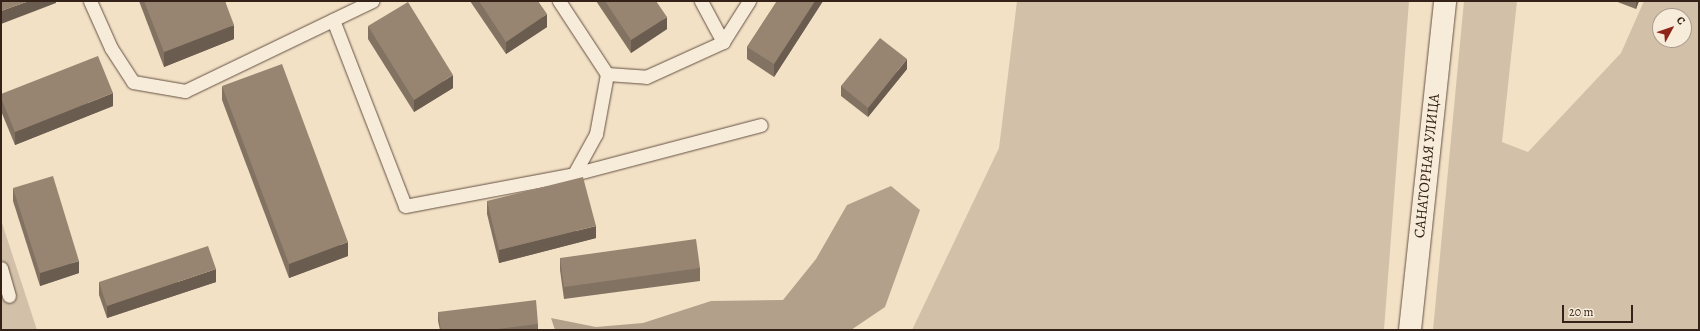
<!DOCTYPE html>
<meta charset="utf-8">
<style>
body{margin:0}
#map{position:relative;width:1700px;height:331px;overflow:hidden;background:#f3e1c6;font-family:Alegreya,serif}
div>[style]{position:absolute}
.green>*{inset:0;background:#d3c0a8}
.water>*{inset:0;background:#b2a08a}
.roads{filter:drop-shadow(0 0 1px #645143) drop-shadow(0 0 1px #645143)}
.service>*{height:13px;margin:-6.5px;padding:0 6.5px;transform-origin:6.5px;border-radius:6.5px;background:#f7ecda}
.tertiary>*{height:22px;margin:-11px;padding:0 11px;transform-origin:11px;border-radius:11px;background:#f7ecda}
.wall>*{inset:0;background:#827262}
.shaded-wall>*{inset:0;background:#6a5d50}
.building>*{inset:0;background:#978572}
span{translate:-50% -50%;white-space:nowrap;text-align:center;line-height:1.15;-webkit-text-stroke:4px #f7ecda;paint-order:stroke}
.street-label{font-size:15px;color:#342117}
.frame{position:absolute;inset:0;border:2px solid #342117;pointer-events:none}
.north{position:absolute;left:1652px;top:8px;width:40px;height:40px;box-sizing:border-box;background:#f7ecda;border:1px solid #a99b8c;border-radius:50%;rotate:50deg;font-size:11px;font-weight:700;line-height:16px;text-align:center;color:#342117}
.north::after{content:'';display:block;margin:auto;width:14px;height:18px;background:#8f2418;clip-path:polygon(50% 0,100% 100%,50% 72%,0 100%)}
.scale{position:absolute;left:1562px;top:305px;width:71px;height:18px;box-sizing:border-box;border:2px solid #342117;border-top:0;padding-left:5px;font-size:12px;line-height:14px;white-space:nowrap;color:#342117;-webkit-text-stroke:3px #f7ecda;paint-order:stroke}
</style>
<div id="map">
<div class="green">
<i style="clip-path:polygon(1017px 1px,1409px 1px,1384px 330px,912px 330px,999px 148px)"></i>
<i style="clip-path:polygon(evenodd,1464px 1px,1517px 1px,1502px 142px,1528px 152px,1621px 53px,1644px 1px,1699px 1px,1699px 330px,1433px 330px,1464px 1px,1660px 16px,1684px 16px,1684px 40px,1660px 40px,1660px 16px)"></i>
<i style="clip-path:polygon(1px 220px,37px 330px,1px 330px)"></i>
</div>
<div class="water">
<i style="clip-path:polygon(891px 186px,920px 210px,885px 307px,851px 330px,555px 330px,551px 318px,596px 327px,643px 323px,711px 301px,783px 300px,816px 259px,847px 205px)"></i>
</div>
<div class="roads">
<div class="service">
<i style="left:90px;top:1px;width:51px;rotate:65.9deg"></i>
<i style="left:111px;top:48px;width:40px;rotate:57.1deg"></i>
<i style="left:133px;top:82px;width:53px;rotate:9.8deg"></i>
<i style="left:185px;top:91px;width:208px;rotate:-25.7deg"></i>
<i style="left:559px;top:1px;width:87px;rotate:56.7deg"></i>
<i style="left:607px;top:74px;width:39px;rotate:4deg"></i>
<i style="left:646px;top:77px;width:85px;rotate:-24.4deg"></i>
<i style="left:723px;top:42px;width:47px;rotate:-118.2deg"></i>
<i style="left:333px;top:20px;width:199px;rotate:68.8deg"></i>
<i style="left:405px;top:206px;width:172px;rotate:-10.7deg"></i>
<i style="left:574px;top:174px;width:46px;rotate:-61.2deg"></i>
<i style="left:596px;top:134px;width:61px;rotate:-79.6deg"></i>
<i style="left:723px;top:42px;width:49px;rotate:-57.6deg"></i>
<i style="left:574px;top:174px;width:193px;rotate:-14.7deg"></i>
<i style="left:1px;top:268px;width:29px;rotate:74deg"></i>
</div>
<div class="tertiary">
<i style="left:1410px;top:330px;width:331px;rotate:-83.9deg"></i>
</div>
</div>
<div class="wall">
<i style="clip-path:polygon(139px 1px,225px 1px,234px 39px,164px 67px)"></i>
<i style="clip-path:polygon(470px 1px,538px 1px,547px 27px,506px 54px)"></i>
<i style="clip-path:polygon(596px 1px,656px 1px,667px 29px,631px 53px)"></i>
<i style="clip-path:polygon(777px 1px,823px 1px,774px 77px,747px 59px,747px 47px)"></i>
<i style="clip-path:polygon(1615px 1px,1639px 1px,1636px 9px)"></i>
<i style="clip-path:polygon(368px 26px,453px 88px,414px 112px,368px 39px)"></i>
<i style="clip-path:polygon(907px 69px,868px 117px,841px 96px,841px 86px)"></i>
<i style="clip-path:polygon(222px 86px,348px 256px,289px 278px,222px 100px)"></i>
<i style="clip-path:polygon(1px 94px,113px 106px,15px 145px,1px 111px)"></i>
<i style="clip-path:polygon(13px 188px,79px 273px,40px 286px,13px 201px)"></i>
<i style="clip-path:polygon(487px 201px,596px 238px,499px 263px,487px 214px)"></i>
<i style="clip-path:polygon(560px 258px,700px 268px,700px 281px,564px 299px,560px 270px)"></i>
<i style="clip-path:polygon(99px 282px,216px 282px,107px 318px,99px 295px)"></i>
<i style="clip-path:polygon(438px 312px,538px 324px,538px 330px,440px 330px,438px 321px)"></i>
</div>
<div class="shaded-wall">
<i style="clip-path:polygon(29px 1px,56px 1px,56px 3px,1px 24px,1px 11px)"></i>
<i style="clip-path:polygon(815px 1px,823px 1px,774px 77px,774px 64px)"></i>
<i style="clip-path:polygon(1636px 1px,1639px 1px,1636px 9px)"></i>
<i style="clip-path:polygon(547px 14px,547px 27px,506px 54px,506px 42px)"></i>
<i style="clip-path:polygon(667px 17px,667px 29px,631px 53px,631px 40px)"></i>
<i style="clip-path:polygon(234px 25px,234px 39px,164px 67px,164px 52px)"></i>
<i style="clip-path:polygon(907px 59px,907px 69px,868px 117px,868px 108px)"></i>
<i style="clip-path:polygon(453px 75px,453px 88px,414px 112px,414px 100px)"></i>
<i style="clip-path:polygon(113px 93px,113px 106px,15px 145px,15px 132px)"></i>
<i style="clip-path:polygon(596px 226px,596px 238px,499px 263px,499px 250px)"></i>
<i style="clip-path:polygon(348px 242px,348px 256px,289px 278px,289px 264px)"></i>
<i style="clip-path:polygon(79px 261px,79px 273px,40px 286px,40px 273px)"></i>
<i style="clip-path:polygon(216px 269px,216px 282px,107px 318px,107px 306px)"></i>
</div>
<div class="building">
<i style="clip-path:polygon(1px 1px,29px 1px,1px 11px)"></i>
<i style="clip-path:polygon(144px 1px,225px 1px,234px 25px,164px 52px)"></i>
<i style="clip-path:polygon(479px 1px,538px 1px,547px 14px,506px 42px)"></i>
<i style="clip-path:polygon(605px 1px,656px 1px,667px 17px,631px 40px)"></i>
<i style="clip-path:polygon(777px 1px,815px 1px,774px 64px,747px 47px)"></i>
<i style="clip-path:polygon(408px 2px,453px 75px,414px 100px,368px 26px)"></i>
<i style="clip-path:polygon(880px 38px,907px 59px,868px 108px,841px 86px)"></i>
<i style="clip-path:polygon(98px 56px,113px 93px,15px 132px,1px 98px,1px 94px)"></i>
<i style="clip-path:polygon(282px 64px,348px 242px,289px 264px,222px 86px)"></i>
<i style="clip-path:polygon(53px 176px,79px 261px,40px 273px,13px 188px)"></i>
<i style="clip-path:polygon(583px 177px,596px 226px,499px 250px,487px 201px)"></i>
<i style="clip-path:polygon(696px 239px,700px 268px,564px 287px,560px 258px)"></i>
<i style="clip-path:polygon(208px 246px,216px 269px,107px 306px,99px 282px)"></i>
<i style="clip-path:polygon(536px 300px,538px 324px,489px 330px,441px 330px,438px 312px)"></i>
</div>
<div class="street-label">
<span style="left:1427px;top:166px;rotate:-84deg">САНАТОРНАЯ УЛИЦА</span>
</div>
<div class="frame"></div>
<div class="north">С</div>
<div class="scale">20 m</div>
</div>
